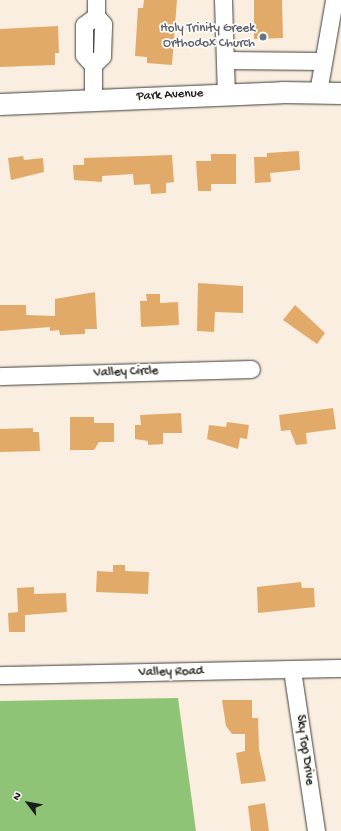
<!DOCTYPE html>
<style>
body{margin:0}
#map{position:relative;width:341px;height:831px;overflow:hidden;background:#f9eedf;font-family:"Gochi Hand",sans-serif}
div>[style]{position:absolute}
.green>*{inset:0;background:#8fc375}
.building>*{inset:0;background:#e2aa68}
.roads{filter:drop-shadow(0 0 1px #3d3c39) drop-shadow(0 0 1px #3d3c39)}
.minor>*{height:17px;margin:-8.5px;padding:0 8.5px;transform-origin:8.5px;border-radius:8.5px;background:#fff}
.major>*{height:21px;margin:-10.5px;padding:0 10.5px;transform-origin:10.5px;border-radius:10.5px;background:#fff}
.dots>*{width:11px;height:11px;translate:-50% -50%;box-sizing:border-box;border:2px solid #fdfcf7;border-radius:50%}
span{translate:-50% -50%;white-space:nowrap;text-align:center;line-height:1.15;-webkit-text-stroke:3.5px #fdfcf7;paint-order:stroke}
.worship-label{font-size:13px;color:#5b616d}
.right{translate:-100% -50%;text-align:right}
.street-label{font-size:13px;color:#1c1c1c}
.north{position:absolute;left:8px;top:783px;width:40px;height:40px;-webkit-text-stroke:3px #fdfcf7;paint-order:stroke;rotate:302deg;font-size:11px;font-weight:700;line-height:16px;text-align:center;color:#1c1c1c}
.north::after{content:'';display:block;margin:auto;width:14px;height:18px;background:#1c1c1c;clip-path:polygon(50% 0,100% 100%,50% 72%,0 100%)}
</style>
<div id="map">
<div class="green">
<i style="clip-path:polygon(178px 698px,196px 831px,0 831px,0 701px)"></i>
</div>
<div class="building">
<i style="clip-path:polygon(144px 0,177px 0,172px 65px,147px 63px,147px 57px,135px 56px,138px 8px,143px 8px)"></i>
<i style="clip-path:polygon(254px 0,282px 0,283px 38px,254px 39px)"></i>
<i style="clip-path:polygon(58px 26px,59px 53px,55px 53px,55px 65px,0 67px,0 29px)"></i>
<i style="clip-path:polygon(299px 151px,300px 170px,270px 173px,271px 182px,255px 183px,254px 157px,267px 157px,267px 153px)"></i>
<i style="clip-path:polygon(211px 154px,236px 154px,236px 184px,211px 184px,211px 191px,198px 191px,196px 161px,211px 161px)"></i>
<i style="clip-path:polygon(172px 155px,174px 182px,166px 183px,166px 193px,151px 194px,150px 184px,134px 185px,133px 174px,102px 176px,102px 182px,74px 180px,73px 165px,84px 165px,84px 158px)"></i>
<i style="clip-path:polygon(23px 156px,24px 160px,43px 158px,44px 172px,11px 180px,8px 158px)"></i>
<i style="clip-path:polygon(198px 283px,243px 286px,243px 313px,215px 312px,214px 332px,197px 331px)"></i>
<i style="clip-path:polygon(95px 292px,97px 329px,85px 329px,85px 334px,60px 335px,59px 330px,50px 331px,50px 327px,0 331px,0 305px,26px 305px,26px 315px,55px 316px,55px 299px)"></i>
<i style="clip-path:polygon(146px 294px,160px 294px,160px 303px,178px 302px,179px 325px,141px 327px,140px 301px,147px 301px)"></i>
<i style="clip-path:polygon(295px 305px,325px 333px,317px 344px,283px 320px)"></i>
<i style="clip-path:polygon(333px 408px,336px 429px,306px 433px,307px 444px,296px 445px,290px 430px,281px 431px,279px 415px)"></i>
<i style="clip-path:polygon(181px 413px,182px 433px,163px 433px,163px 444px,148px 445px,148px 441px,135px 439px,135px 425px,141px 425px,140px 415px)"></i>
<i style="clip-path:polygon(70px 417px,94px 417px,94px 423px,114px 423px,114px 442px,99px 442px,94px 450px,70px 450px)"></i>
<i style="clip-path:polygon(227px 422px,249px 425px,247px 439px,240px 438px,238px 449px,207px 439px,209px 425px,226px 427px)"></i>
<i style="clip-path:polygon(33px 428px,33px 432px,39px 432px,40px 451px,0 452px,0 429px)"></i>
<i style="clip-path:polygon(113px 565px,125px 565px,125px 571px,149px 572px,148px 594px,96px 592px,97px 571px,113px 572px)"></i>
<i style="clip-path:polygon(301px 582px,302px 588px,314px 588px,315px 607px,258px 613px,257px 587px)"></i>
<i style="clip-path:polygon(34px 587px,34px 594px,66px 593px,67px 612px,25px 615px,25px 632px,9px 632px,8px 613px,18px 612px,17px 588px)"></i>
<i style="clip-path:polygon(222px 700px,252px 700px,252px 718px,258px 718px,259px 749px,266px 781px,241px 784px,236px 753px,245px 751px,245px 734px,232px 734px,226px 726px)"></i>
<i style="clip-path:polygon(265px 803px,269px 831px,251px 831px,248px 806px)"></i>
</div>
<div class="roads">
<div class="minor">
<i style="left:223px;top:0;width:94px;rotate:88.2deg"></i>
<i style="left:225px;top:60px;width:98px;rotate:0.6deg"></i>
<i style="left:93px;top:65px;width:13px;rotate:-132deg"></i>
<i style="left:84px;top:55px;width:30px;rotate:-90deg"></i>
<i style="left:84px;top:25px;width:15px;rotate:-37deg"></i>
<i style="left:318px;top:92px;width:93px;rotate:-80.1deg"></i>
<i style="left:93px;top:100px;width:35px;rotate:-90deg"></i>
<i style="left:93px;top:65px;width:13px;rotate:-45deg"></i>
<i style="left:102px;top:56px;width:32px;rotate:-88deg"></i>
<i style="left:103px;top:24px;width:11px;rotate:-131deg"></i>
<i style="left:96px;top:16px;width:16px;rotate:-90deg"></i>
<i style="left:0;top:376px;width:251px;rotate:-1.6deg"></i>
<i style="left:292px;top:670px;width:163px;rotate:81.5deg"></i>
<i style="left:0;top:675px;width:341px;rotate:-1.2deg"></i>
</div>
<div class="major">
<i style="left:0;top:104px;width:282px;rotate:-2.4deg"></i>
<i style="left:282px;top:92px;width:59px;rotate:1deg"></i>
</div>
</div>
<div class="dots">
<i style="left:263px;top:37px;background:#6b7280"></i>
</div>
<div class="worship-label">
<span class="right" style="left:255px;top:37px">Holy Trinity Greek<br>Orthodox Church</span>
</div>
<div class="street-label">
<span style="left:170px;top:96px;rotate:-3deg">Park Avenue</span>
<span style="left:126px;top:373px;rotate:-2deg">Valley Circle</span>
<span style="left:171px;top:673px;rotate:-1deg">Valley Road</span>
<span style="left:304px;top:750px;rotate:82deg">Sky Top Drive</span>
</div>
<div class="north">N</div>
</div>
